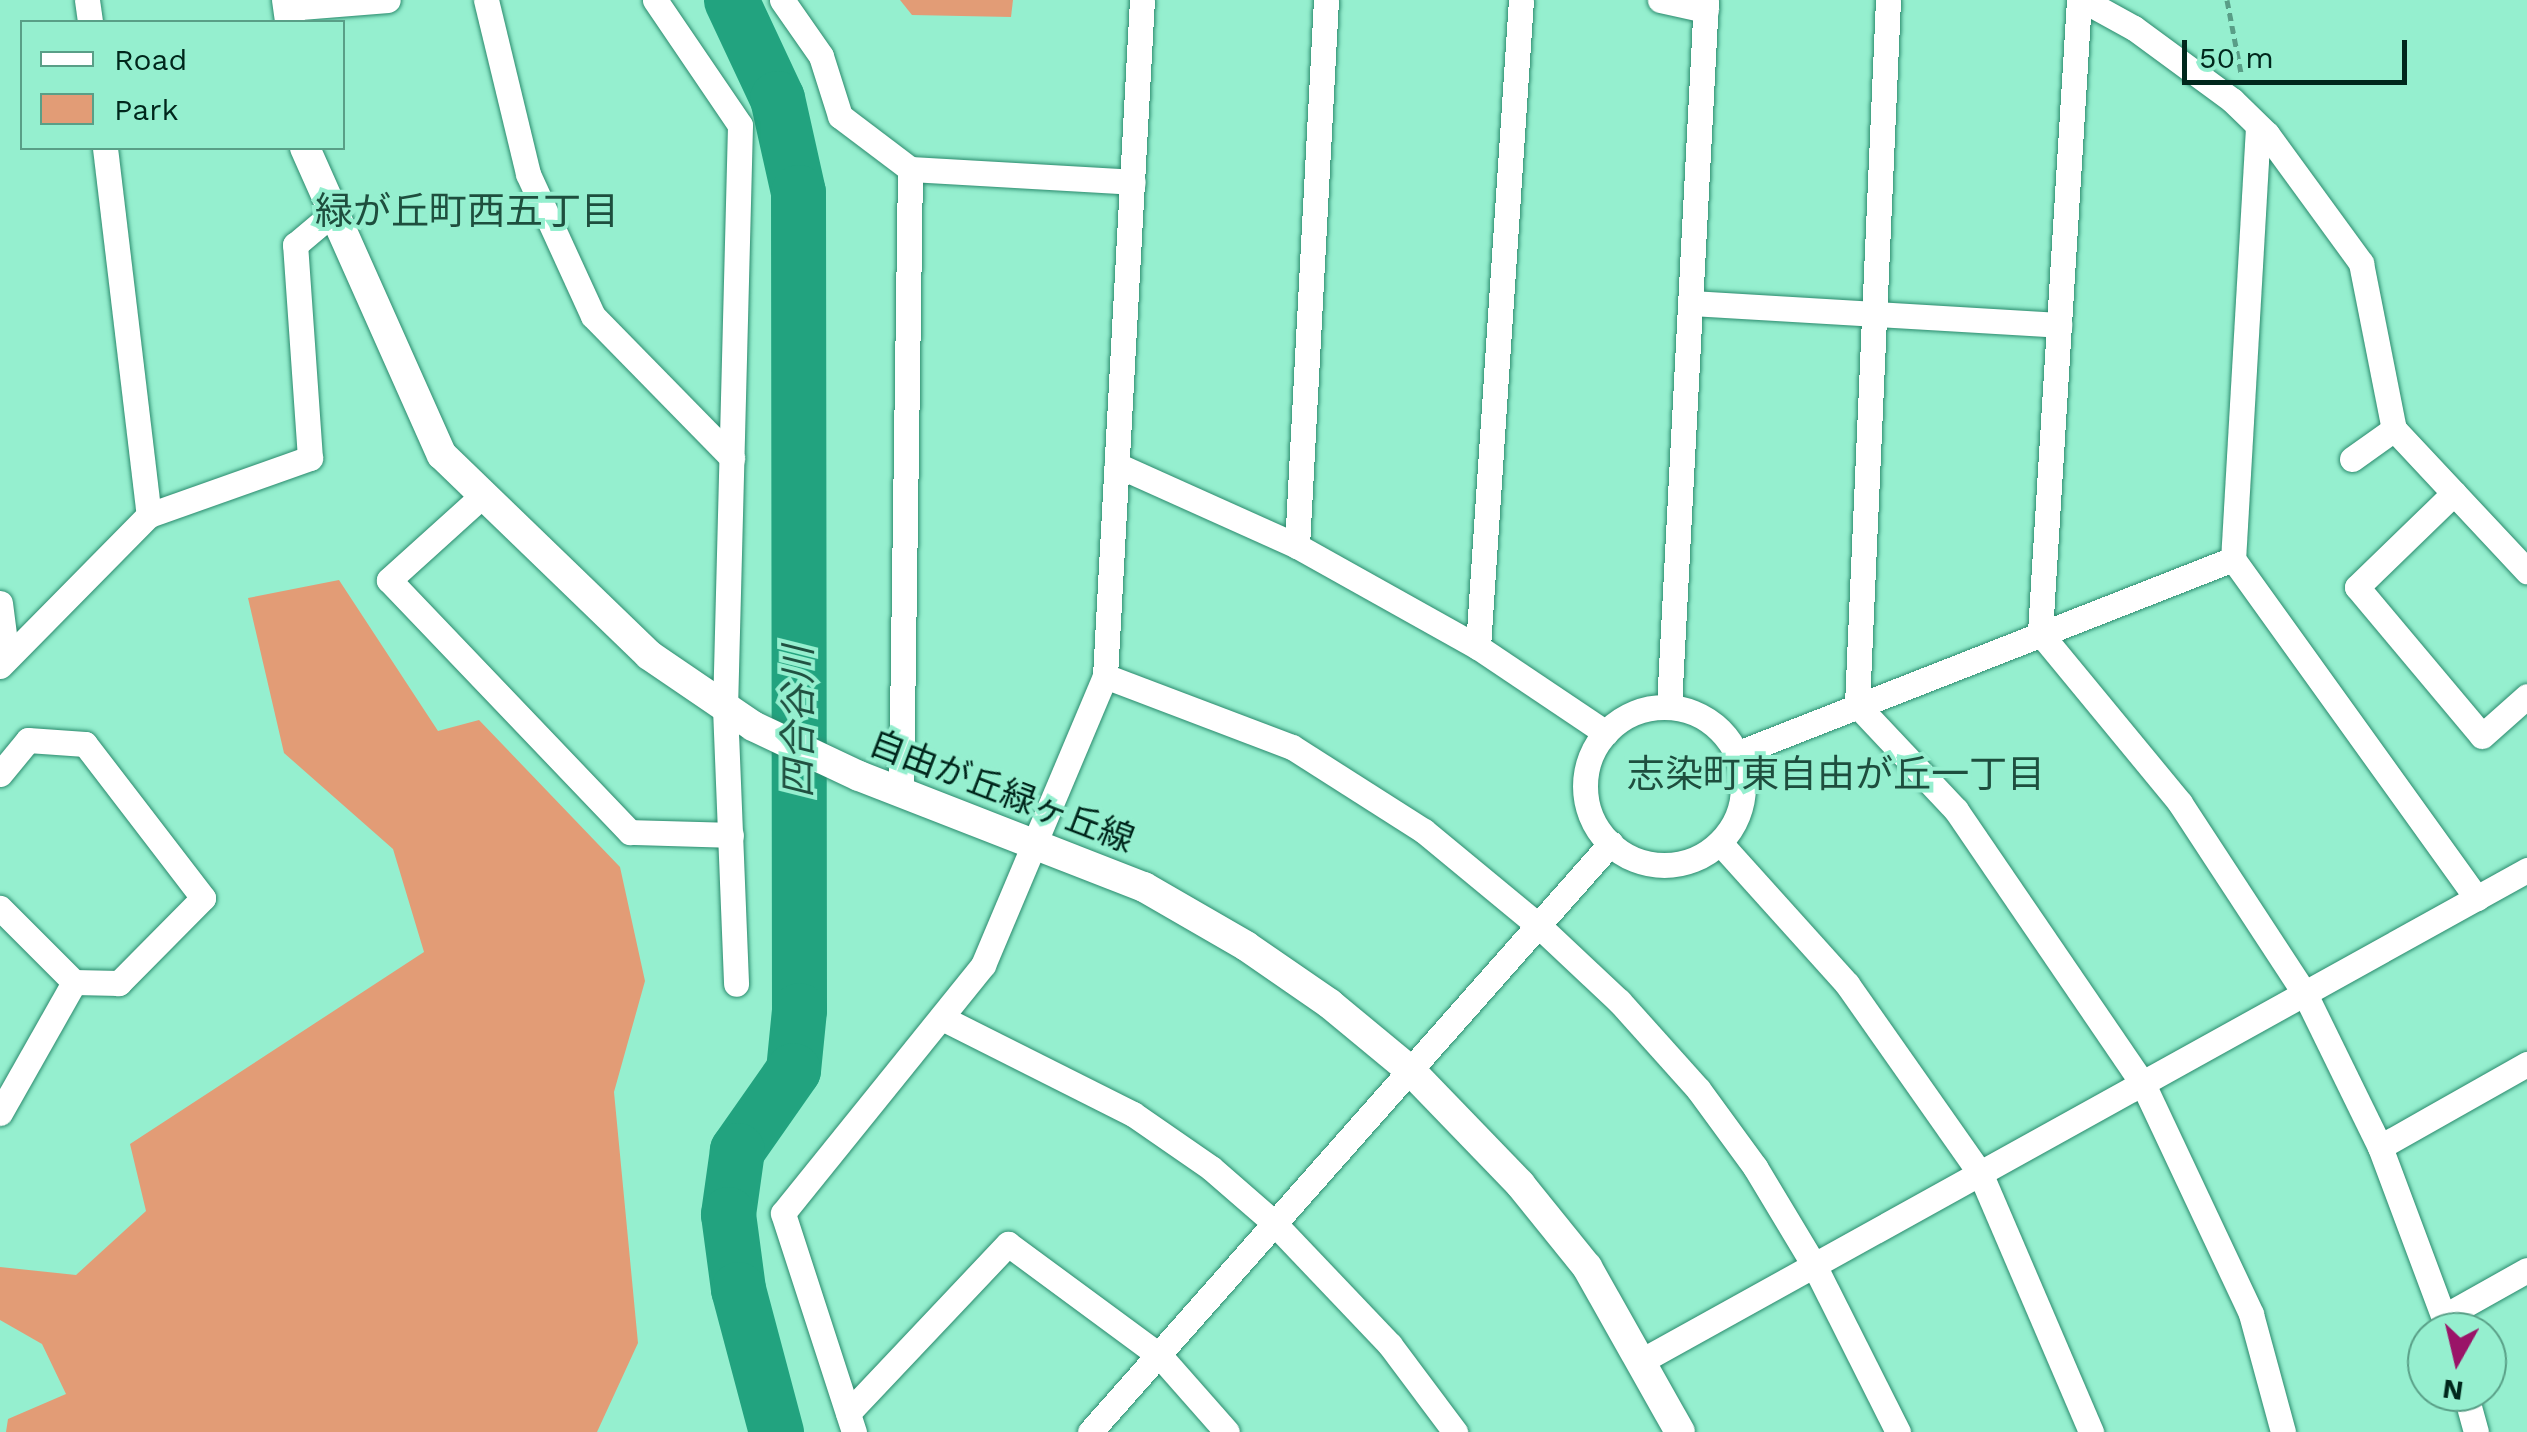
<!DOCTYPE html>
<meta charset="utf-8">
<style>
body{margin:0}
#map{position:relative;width:2527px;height:1432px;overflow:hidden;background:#95efcf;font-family:"Work Sans","Noto Sans JP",sans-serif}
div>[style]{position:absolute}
.green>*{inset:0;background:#e29c76}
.river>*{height:55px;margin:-27.5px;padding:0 27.5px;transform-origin:27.5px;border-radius:27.5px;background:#22a37f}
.path>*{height:5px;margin-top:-2.5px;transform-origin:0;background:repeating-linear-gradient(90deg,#599e87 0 8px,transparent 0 13px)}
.roads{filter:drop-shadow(0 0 2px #2b8a6d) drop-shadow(0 0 2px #2b8a6d)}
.minor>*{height:25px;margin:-12.5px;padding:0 12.5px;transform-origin:12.5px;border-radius:12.5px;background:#fff}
.minor>.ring{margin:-12.5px;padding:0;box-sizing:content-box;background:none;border:25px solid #fff;border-radius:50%}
.tertiary>*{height:30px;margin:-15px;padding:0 15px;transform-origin:15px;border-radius:15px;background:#fff}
span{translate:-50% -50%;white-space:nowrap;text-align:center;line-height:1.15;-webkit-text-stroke:8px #95efcf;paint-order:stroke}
.street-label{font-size:35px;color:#00271c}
.neighbourhood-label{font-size:38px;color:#1e4e3e}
.water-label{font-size:38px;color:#205141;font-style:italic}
.legend{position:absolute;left:20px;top:20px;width:325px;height:130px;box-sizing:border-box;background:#95efcf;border:2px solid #599f87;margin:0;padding:12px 18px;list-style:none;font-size:30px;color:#00271c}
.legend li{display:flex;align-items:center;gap:20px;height:50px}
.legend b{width:50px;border:2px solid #599f87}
.north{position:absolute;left:2407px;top:1312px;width:100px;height:100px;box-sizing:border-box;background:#95efcf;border:2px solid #599f87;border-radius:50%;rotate:188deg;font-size:28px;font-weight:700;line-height:40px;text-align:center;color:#00271c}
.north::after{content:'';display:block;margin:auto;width:35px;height:45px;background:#9a1468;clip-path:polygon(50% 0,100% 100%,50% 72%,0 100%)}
.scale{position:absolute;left:2182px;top:40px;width:225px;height:45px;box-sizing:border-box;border:5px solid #00271c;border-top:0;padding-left:12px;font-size:30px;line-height:35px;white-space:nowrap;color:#00271c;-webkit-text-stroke:8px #95efcf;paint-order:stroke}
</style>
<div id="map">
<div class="green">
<i style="clip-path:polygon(900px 0,1013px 0,1011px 17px,912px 15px)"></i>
<i style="clip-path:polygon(339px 580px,438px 731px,479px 720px,620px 867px,645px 981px,614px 1092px,638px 1343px,597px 1432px,6px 1432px,8px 1419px,66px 1394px,42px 1344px,0 1320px,0 1267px,76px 1275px,146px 1211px,130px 1144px,424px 952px,393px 849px,284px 753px,248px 598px)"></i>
</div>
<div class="river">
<i style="left:731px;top:0;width:108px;rotate:64.9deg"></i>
<i style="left:777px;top:98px;width:96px;rotate:77.4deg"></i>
<i style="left:798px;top:192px;width:818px;rotate:89.93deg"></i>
<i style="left:799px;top:1010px;width:60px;rotate:95.7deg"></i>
<i style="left:793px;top:1070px;width:98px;rotate:125deg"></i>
<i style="left:737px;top:1150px;width:65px;rotate:98deg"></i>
<i style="left:728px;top:1214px;width:76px;rotate:82.4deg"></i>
<i style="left:738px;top:1289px;width:148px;rotate:75.1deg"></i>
</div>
<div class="path">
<i style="left:2227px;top:0;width:74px;rotate:79.1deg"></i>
</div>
<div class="roads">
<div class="minor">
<i style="left:87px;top:0;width:22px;rotate:82deg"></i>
<i style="left:486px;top:0;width:179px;rotate:76.4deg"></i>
<i style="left:528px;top:174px;width:156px;rotate:65.4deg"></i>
<i style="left:593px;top:316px;width:199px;rotate:45.6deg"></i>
<i style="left:655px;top:0;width:151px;rotate:55.8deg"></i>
<i style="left:740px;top:125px;width:583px;rotate:91.47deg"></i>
<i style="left:725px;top:708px;width:276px;rotate:87.7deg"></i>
<i style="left:782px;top:0;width:68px;rotate:55.1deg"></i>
<i style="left:821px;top:56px;width:63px;rotate:72.4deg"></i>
<i style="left:840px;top:116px;width:88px;rotate:37.1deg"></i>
<i style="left:910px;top:169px;width:623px;rotate:90.83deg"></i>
<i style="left:1660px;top:0;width:47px;rotate:12.3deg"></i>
<i style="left:1888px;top:0;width:706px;rotate:92.52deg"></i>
<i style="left:1857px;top:705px;width:144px;rotate:46.7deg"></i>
<i style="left:1956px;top:810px;width:332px;rotate:55.7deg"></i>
<i style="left:2143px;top:1084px;width:254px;rotate:64.8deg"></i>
<i style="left:2251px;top:1314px;width:122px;rotate:74.8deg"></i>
<i style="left:2079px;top:0;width:634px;rotate:93.53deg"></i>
<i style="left:2040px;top:633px;width:220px;rotate:50.5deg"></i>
<i style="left:2180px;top:803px;width:228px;rotate:56.8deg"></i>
<i style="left:2305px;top:994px;width:170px;rotate:63.9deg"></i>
<i style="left:2380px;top:1147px;width:197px;rotate:69.5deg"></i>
<i style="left:2083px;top:0;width:58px;rotate:28.8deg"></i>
<i style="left:2134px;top:28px;width:122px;rotate:36.3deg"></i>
<i style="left:2232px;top:100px;width:49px;rotate:44.2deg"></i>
<i style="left:2267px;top:134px;width:160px;rotate:53.9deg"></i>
<i style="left:2361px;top:263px;width:169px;rotate:78.8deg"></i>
<i style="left:2394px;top:429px;width:195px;rotate:46.9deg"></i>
<i style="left:288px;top:8px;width:100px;rotate:-4.6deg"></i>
<i style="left:2258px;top:127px;width:433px;rotate:93.3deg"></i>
<i style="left:2233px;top:559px;width:418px;rotate:54.3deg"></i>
<i style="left:105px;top:148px;width:370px;rotate:83.2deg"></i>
<i style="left:910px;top:169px;width:223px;rotate:3.3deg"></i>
<i style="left:1691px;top:303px;width:369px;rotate:3.4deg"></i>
<i style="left:2352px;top:459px;width:52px;rotate:-35.5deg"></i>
<i style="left:1117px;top:465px;width:197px;rotate:24.2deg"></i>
<i style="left:1297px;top:546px;width:207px;rotate:29.2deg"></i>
<i style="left:1478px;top:647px;width:154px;rotate:33.9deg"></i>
<i style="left:2454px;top:493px;width:135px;rotate:135.9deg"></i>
<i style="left:2357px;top:587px;width:194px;rotate:50deg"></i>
<i style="left:2482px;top:736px;width:60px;rotate:-41.6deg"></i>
<i style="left:483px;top:495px;width:127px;rotate:137.9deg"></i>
<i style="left:389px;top:580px;width:349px;rotate:46.3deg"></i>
<i style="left:630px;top:832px;width:101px;rotate:1.7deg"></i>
<i style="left:1297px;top:546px;width:547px;rotate:-86.96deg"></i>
<i style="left:0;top:603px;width:55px;rotate:82.7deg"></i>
<i style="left:1478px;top:647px;width:648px;rotate:-86.2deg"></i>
<i style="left:0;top:666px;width:212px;rotate:-45.4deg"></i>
<i style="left:149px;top:515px;width:171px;rotate:-19.5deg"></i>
<i style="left:310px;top:458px;width:214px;rotate:-94deg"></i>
<i style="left:295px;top:245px;width:50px;rotate:-40.1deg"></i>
<i style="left:1105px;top:676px;width:200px;rotate:20.8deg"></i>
<i style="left:1292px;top:747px;width:156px;rotate:32.5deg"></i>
<i style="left:1424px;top:831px;width:149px;rotate:39.6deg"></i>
<i style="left:1539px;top:926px;width:110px;rotate:43.2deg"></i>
<i style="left:1619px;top:1001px;width:118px;rotate:48.1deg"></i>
<i style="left:1698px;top:1089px;width:97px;rotate:53.8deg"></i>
<i style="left:1755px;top:1167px;width:117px;rotate:59deg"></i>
<i style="left:1815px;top:1267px;width:185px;rotate:63.3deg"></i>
<i style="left:1669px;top:706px;width:707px;rotate:-87deg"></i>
<i class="ring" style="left:1585px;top:707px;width:133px;height:133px"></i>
<i style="left:1736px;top:754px;width:534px;rotate:-21.42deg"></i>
<i style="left:0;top:774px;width:44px;rotate:-50.5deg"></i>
<i style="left:28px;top:740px;width:57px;rotate:4deg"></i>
<i style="left:85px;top:744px;width:194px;rotate:52.5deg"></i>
<i style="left:203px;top:898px;width:120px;rotate:134.7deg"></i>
<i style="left:119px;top:983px;width:45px;rotate:-178.7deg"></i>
<i style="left:74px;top:982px;width:105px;rotate:-135deg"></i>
<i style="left:1720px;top:843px;width:190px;rotate:48deg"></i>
<i style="left:1847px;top:984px;width:233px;rotate:54.9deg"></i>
<i style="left:1981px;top:1175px;width:280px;rotate:66.8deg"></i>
<i style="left:942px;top:1018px;width:214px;rotate:26.7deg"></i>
<i style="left:1133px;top:1114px;width:95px;rotate:34.7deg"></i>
<i style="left:1211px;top:1168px;width:81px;rotate:41deg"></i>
<i style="left:1272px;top:1221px;width:171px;rotate:46.4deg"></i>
<i style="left:1390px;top:1345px;width:109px;rotate:53.2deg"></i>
<i style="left:0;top:1113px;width:150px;rotate:-60.5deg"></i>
<i style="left:2380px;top:1147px;width:169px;rotate:-29.5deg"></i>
<i style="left:2445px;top:1316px;width:94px;rotate:-29.3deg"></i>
<i style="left:1643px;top:1360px;width:1011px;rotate:-29deg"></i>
<i style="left:2465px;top:1392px;width:41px;rotate:74.6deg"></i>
<i style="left:848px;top:1413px;width:233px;rotate:-46.6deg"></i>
<i style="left:1008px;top:1244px;width:189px;rotate:36.4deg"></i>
<i style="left:1160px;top:1356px;width:101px;rotate:48.6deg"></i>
<i style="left:854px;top:1432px;width:230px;rotate:-108deg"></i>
<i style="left:783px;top:1213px;width:319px;rotate:-51.1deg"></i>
<i style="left:983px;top:965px;width:314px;rotate:-67.1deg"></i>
<i style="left:1105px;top:676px;width:677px;rotate:-86.87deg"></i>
<i style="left:1090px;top:1432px;width:786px;rotate:-48.51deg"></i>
</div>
<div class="tertiary">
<i style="left:287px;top:0;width:22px;rotate:82deg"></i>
<i style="left:305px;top:148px;width:336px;rotate:66deg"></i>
<i style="left:442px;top:455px;width:288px;rotate:44deg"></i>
<i style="left:649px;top:655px;width:126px;rotate:34.3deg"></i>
<i style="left:753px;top:726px;width:117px;rotate:25.3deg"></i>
<i style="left:859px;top:776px;width:306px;rotate:21.3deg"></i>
<i style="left:1144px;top:887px;width:118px;rotate:30deg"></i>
<i style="left:1246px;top:946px;width:102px;rotate:34.6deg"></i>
<i style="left:1330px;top:1004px;width:105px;rotate:39.6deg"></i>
<i style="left:1411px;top:1071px;width:157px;rotate:46deg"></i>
<i style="left:1520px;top:1184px;width:107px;rotate:51.1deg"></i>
<i style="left:1587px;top:1267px;width:189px;rotate:60.6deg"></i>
</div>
</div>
<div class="street-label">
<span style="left:1002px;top:791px;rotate:21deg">自由が丘緑ヶ丘線</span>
</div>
<div class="neighbourhood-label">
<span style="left:467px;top:212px">緑が丘町西五丁目</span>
<span style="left:1836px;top:775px">志染町東自由が丘一丁目</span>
</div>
<div class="water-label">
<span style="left:799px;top:722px;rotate:-90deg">四合谷川</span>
</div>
<ul class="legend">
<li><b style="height:12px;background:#fff"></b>Road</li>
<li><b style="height:28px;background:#e29c76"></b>Park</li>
</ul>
<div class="north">N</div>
<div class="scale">50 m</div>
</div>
